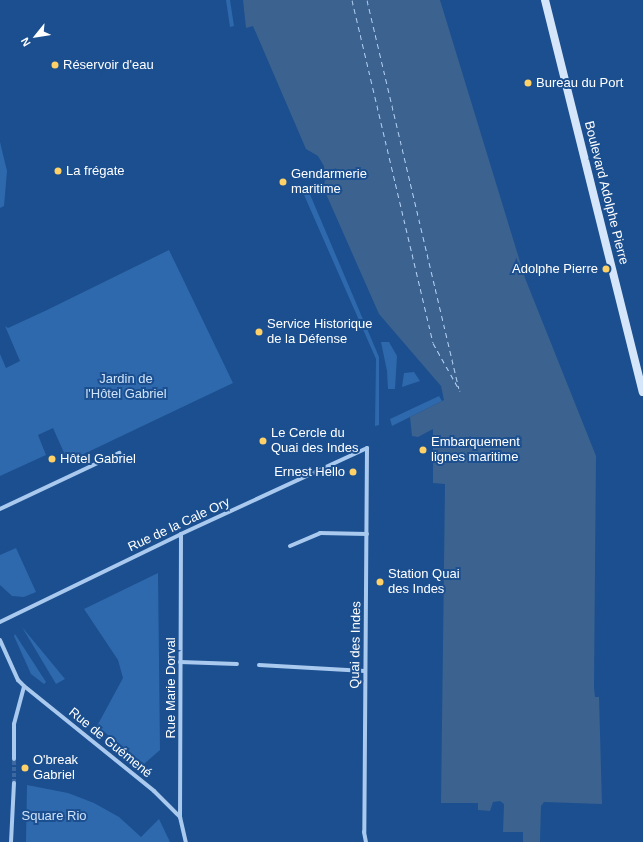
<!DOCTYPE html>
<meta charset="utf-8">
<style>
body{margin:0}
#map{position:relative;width:643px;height:842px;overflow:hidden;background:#1b4f8f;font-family:Helvetica,sans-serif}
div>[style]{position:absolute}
.green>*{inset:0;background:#2e69ad}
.water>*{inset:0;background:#3c6290}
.ferry>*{height:1px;margin-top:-0.5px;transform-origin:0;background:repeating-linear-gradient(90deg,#b5d3f5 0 5px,transparent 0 9px)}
.street-tunnel>*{height:4px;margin-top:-2px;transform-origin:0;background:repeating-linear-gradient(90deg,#3d69a0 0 4px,transparent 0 6px)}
.street>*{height:4px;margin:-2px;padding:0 2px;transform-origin:2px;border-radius:2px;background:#a9c9ee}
.secondary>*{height:8px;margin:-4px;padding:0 4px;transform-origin:4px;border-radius:4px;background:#d6e6fa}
.dots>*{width:11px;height:11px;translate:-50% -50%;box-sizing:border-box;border:2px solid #1b4f8f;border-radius:50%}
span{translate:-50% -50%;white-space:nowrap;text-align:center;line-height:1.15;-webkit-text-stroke:4px #1b4f8f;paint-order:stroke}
.poi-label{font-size:13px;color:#fff}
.left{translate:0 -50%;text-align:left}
.right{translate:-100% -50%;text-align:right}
.street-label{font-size:13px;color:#fff}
.park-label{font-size:13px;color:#cfe3fa}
.north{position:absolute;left:16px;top:16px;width:40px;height:40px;-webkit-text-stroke:3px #1b4f8f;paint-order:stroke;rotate:240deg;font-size:11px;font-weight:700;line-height:16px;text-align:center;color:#fff}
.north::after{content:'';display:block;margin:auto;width:14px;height:18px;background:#fff;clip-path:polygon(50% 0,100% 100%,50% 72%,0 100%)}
</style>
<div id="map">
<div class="green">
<i style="clip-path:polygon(226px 0,230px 0,234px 26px,230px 27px)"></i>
<i style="clip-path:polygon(0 142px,7px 171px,4px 206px,0 208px)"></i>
<i style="clip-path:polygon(306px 185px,379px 357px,379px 425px,375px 426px,376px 359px,301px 188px)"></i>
<i style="clip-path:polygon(169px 250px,233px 383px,69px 461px,69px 464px,53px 428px,38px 435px,46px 455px,0 476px,0 354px,6px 368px,20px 361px,5px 326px,8px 328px,47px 310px)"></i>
<i style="clip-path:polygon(381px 342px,389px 342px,397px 356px,395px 389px,388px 389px,387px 371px)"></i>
<i style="clip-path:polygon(414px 372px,420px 381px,402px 387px,404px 373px)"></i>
<i style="clip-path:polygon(439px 396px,442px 401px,392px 426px,390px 419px)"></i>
<i style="clip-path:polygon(16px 548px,36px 592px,24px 597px,12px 596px,0 585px,0 555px)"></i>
<i style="clip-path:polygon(158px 573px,160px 750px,144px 764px,97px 726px,123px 678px,118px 660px,84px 609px)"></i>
<i style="clip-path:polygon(22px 627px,65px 679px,56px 684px)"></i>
<i style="clip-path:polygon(15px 634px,46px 682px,44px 684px,31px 674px,14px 636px)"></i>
<i style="clip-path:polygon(27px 785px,68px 793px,94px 803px,119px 817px,141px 837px,159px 819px,170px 842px,26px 842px)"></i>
</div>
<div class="water">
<i style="clip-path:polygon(243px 0,440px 0,525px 278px,596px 456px,594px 687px,595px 697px,599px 697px,602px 804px,544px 802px,541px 806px,540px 842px,523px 842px,523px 832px,503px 832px,504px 804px,500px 801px,493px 802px,490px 811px,478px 810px,478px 803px,441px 803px,445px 484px,433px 483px,433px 429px,418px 437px,412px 436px,410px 417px,444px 400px,441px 386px,379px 314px,323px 187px,325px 181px,324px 166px,318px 156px,306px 149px,253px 26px,246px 28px)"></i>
</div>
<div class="ferry">
<i style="left:352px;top:0;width:352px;rotate:76.7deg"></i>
<i style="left:433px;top:343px;width:55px;rotate:60.6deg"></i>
<i style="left:367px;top:0;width:399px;rotate:76.7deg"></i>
</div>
<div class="street-tunnel">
<i style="left:14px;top:783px;width:24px;rotate:-90deg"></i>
</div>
<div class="street">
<i style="left:0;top:509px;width:132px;rotate:-25.2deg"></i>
<i style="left:181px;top:534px;width:283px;rotate:90.2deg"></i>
<i style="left:180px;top:817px;width:26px;rotate:77deg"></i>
<i style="left:290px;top:546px;width:33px;rotate:-23deg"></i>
<i style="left:320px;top:533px;width:47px;rotate:1.2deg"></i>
<i style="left:0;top:622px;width:201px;rotate:-25.9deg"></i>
<i style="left:181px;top:534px;width:205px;rotate:-24.8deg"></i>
<i style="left:367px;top:448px;width:384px;rotate:90.4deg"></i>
<i style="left:364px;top:832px;width:10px;rotate:79deg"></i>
<i style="left:0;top:640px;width:44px;rotate:65.8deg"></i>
<i style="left:18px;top:680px;width:8px;rotate:45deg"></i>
<i style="left:24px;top:686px;width:167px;rotate:38.9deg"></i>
<i style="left:154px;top:791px;width:37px;rotate:45deg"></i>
<i style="left:180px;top:662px;width:57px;rotate:2deg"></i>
<i style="left:259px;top:665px;width:106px;rotate:3.2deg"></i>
<i style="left:14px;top:759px;width:35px;rotate:-90deg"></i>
<i style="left:14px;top:724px;width:39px;rotate:-75deg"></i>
<i style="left:11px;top:842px;width:59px;rotate:-87.1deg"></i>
</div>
<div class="secondary">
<i style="left:545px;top:0;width:404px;rotate:76deg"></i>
</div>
<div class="dots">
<i style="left:55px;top:65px;background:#ffd166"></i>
<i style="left:528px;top:83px;background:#ffd166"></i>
<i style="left:58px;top:171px;background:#ffd166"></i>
<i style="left:283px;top:182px;background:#ffd166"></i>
<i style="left:606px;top:269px;background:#ffd166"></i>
<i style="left:259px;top:332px;background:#ffd166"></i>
<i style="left:263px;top:441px;background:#ffd166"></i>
<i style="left:423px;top:450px;background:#ffd166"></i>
<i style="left:52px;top:459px;background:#ffd166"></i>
<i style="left:353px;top:472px;background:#ffd166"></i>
<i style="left:380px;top:582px;background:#ffd166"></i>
<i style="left:25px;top:768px;background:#ffd166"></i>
</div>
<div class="poi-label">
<span class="left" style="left:63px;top:65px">Réservoir d'eau</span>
<span class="left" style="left:536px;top:83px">Bureau du Port</span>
<span class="left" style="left:66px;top:171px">La frégate</span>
<span class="left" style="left:291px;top:182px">Gendarmerie<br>maritime</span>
<span class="right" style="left:598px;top:269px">Adolphe Pierre</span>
<span class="left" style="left:267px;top:332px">Service Historique<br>de la Défense</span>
<span class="left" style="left:271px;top:441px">Le Cercle du<br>Quai des Indes</span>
<span class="left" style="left:431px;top:450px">Embarquement<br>lignes maritime</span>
<span class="left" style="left:60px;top:459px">Hôtel Gabriel</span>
<span class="right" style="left:345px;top:472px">Ernest Hello</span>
<span class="left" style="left:388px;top:582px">Station Quai<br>des Indes</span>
<span class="left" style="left:33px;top:768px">O'break<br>Gabriel</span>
</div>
<div class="street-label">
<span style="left:606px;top:193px;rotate:76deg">Boulevard Adolphe Pierre</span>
<span style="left:179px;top:525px;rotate:-25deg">Rue de la Cale Ory</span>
<span style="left:356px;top:645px;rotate:-89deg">Quai des Indes</span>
<span style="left:171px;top:688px;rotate:-90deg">Rue Marie Dorval</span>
<span style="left:110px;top:743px;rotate:39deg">Rue de Guémené</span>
</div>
<div class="park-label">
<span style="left:126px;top:387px">Jardin de<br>l'Hôtel Gabriel</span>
<span style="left:54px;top:816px">Square Rio</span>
</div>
<div class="north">N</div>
</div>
